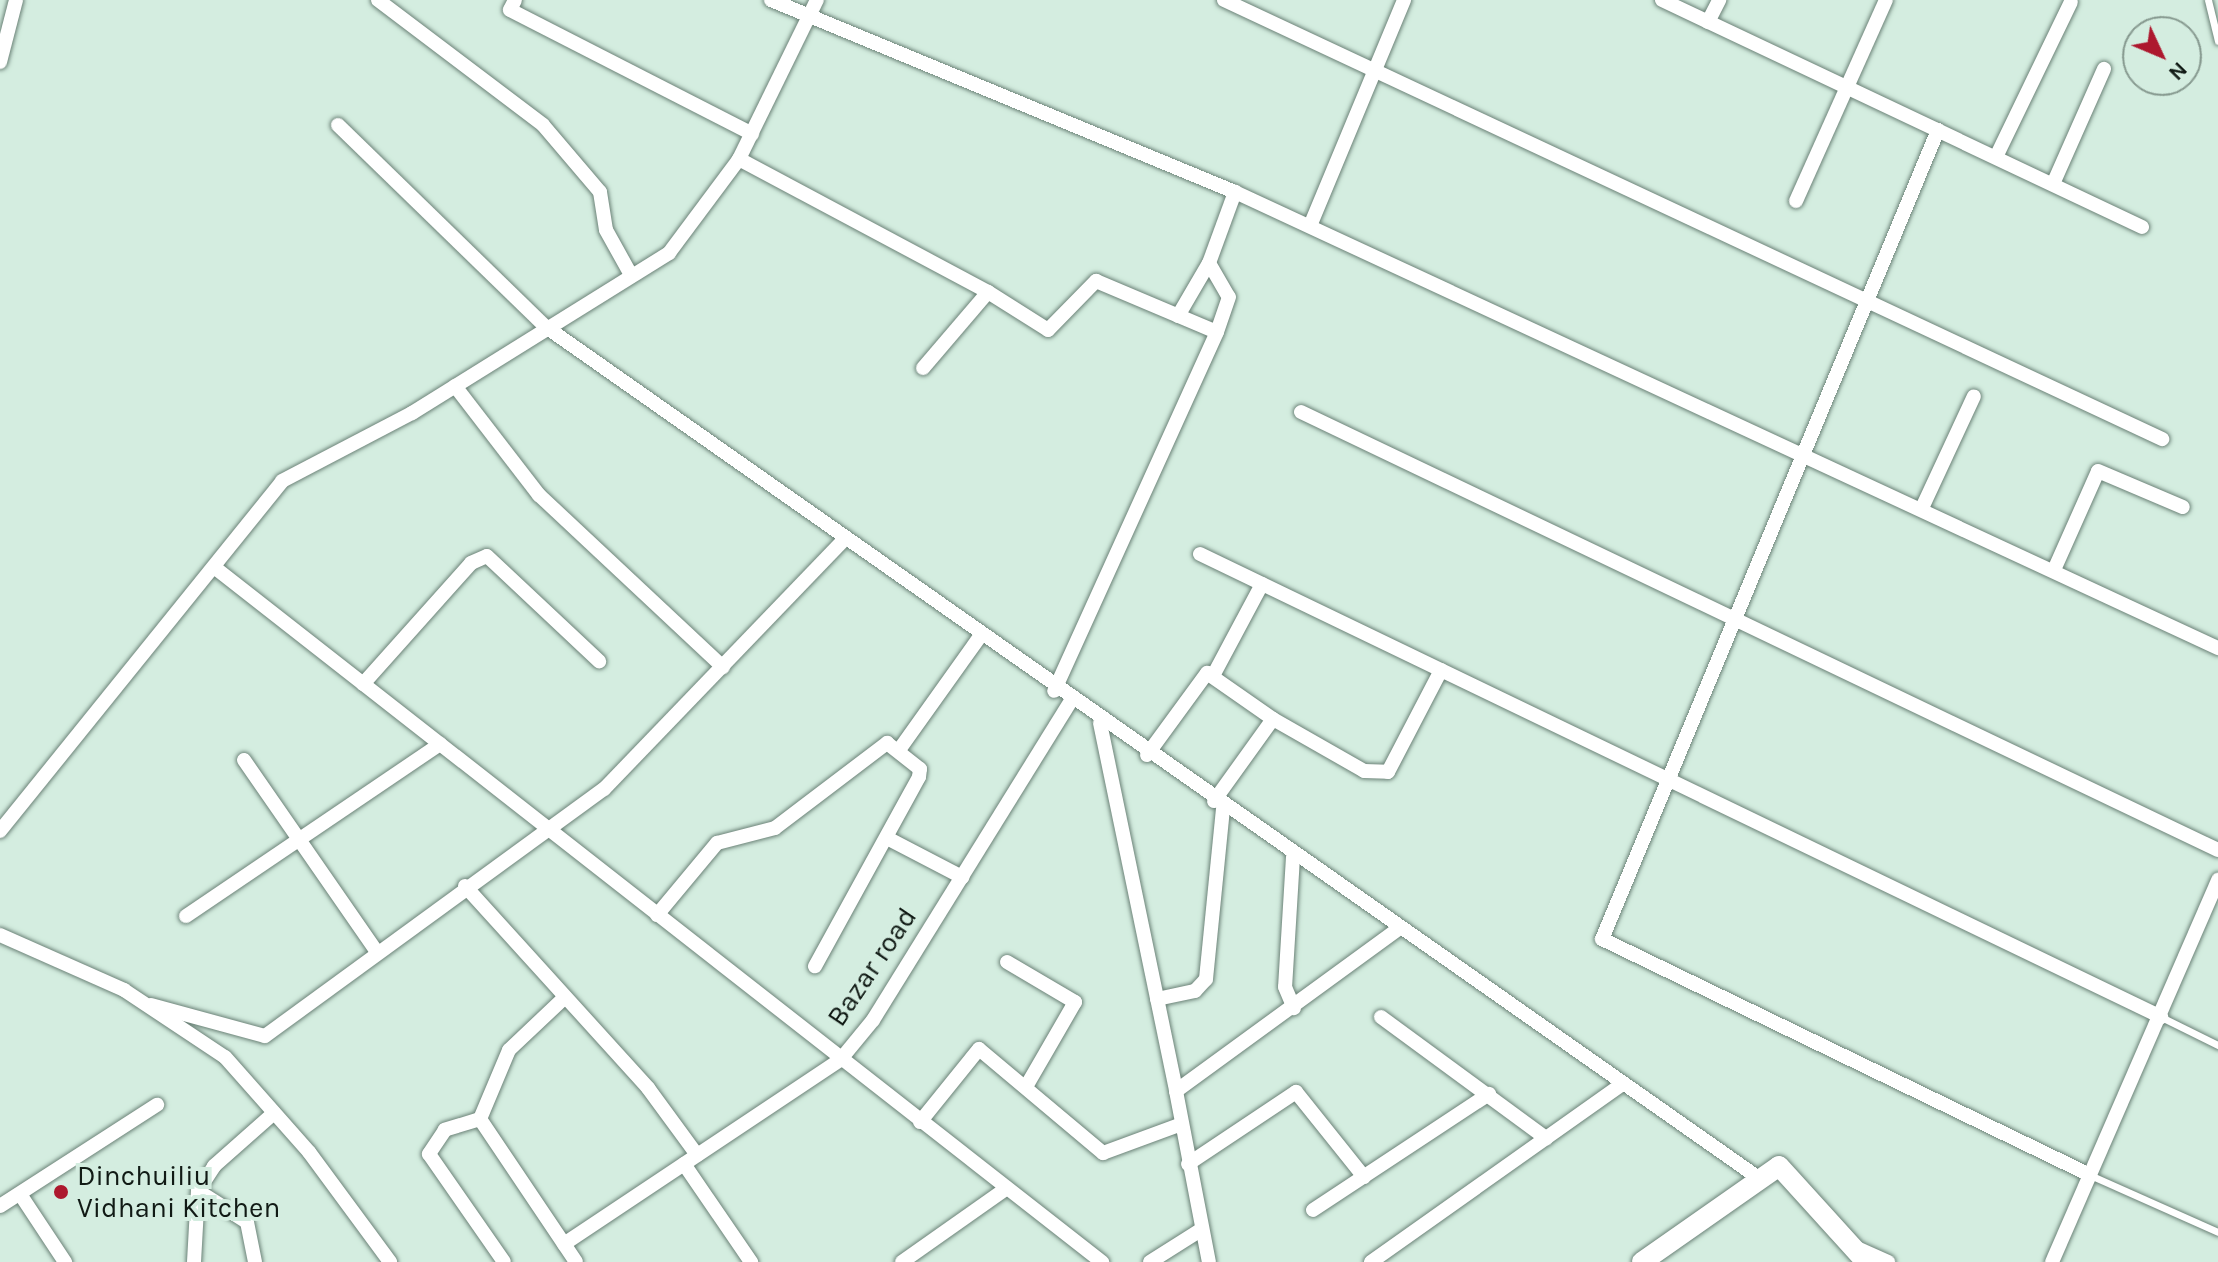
<!DOCTYPE html>
<style>
body{margin:0}
#map{position:relative;width:2218px;height:1262px;overflow:hidden;background:#d4ede0;font-family:Karla,sans-serif}
div>[style]{position:absolute}
.roads{filter:drop-shadow(0 0 2px #6b8277) drop-shadow(0 0 2px #6b8277)}
.lane>*{height:7px;margin:-3.5px;padding:0 3.5px;transform-origin:3.5px;border-radius:3.5px;background:#fff}
.street>*{height:14px;margin:-7px;padding:0 7px;transform-origin:7px;border-radius:7px;background:#fff}
.secondary>*{height:20px;margin:-10px;padding:0 10px;transform-origin:10px;border-radius:10px;background:#fff}
.dots>*{width:22px;height:22px;translate:-50% -50%;box-sizing:border-box;border:4px solid #d4ede0;border-radius:50%}
span{translate:-50% -50%;white-space:nowrap;text-align:center;line-height:1.15;-webkit-text-stroke:8px #d4ede0;paint-order:stroke}
.street-label{font-size:28px;color:#111a15}
.poi-label{font-size:28px;color:#111a15}
.left{translate:0 -50%;text-align:left}
.north{position:absolute;left:2122px;top:16px;width:80px;height:80px;box-sizing:border-box;background:#d4ede0;border:2px solid #86998f;border-radius:50%;rotate:134deg;font-size:22px;font-weight:700;line-height:32px;text-align:center;color:#111a15}
.north::after{content:'';display:block;margin:auto;width:28px;height:36px;background:#ad182e;clip-path:polygon(50% 0,100% 100%,50% 72%,0 100%)}
</style>
<div id="map">
<div class="roads">
<div class="lane">
<i style="left:2208px;top:0;width:42px;rotate:76.3deg"></i>
<i style="left:2161px;top:1017px;width:64px;rotate:26.2deg"></i>
<i style="left:2090px;top:1175px;width:140px;rotate:24deg"></i>
</div>
<div class="street">
<i style="left:378px;top:0;width:207px;rotate:37.1deg"></i>
<i style="left:543px;top:125px;width:88px;rotate:49.6deg"></i>
<i style="left:600px;top:192px;width:38px;rotate:81deg"></i>
<i style="left:606px;top:230px;width:51px;rotate:60.9deg"></i>
<i style="left:515px;top:0;width:11px;rotate:117deg"></i>
<i style="left:510px;top:10px;width:272px;rotate:27.1deg"></i>
<i style="left:771px;top:0;width:502px;rotate:22.48deg"></i>
<i style="left:1235px;top:192px;width:1084px;rotate:24.89deg"></i>
<i style="left:1224px;top:0;width:1036px;rotate:25.08deg"></i>
<i style="left:1662px;top:0;width:531px;rotate:25.31deg"></i>
<i style="left:1708px;top:22px;width:25px;rotate:-63deg"></i>
<i style="left:0;top:62px;width:64px;rotate:-75.5deg"></i>
<i style="left:338px;top:125px;width:290px;rotate:44.2deg"></i>
<i style="left:546px;top:327px;width:1483px;rotate:35.06deg"></i>
<i style="left:1938px;top:130px;width:876px;rotate:112.55deg"></i>
<i style="left:1602px;top:939px;width:542px;rotate:25.81deg"></i>
<i style="left:1996px;top:157px;width:172px;rotate:-64.2deg"></i>
<i style="left:739px;top:159px;width:282px;rotate:28.1deg"></i>
<i style="left:988px;top:292px;width:100px;rotate:130.5deg"></i>
<i style="left:2053px;top:184px;width:126px;rotate:-66.1deg"></i>
<i style="left:1796px;top:201px;width:220px;rotate:-65.9deg"></i>
<i style="left:1310px;top:226px;width:245px;rotate:-67.4deg"></i>
<i style="left:1209px;top:263px;width:39px;rotate:60deg"></i>
<i style="left:1229px;top:297px;width:37px;rotate:109deg"></i>
<i style="left:988px;top:292px;width:71px;rotate:32.3deg"></i>
<i style="left:1048px;top:330px;width:69px;rotate:-45.6deg"></i>
<i style="left:1096px;top:281px;width:131px;rotate:22.9deg"></i>
<i style="left:1217px;top:332px;width:394px;rotate:114.4deg"></i>
<i style="left:1178px;top:316px;width:61px;rotate:-59.7deg"></i>
<i style="left:1209px;top:263px;width:76px;rotate:-69.9deg"></i>
<i style="left:455px;top:386px;width:138px;rotate:52.4deg"></i>
<i style="left:539px;top:495px;width:252px;rotate:43.1deg"></i>
<i style="left:1301px;top:412px;width:1016px;rotate:25.53deg"></i>
<i style="left:1922px;top:508px;width:123px;rotate:-65.1deg"></i>
<i style="left:1200px;top:554px;width:1067px;rotate:25.72deg"></i>
<i style="left:214px;top:567px;width:1128px;rotate:38.05deg"></i>
<i style="left:2054px;top:570px;width:108px;rotate:-66deg"></i>
<i style="left:2098px;top:471px;width:92px;rotate:23deg"></i>
<i style="left:1214px;top:674px;width:102px;rotate:-61.9deg"></i>
<i style="left:363px;top:684px;width:162px;rotate:-48.2deg"></i>
<i style="left:471px;top:563px;width:17px;rotate:-24deg"></i>
<i style="left:487px;top:556px;width:154px;rotate:43.2deg"></i>
<i style="left:1100px;top:723px;width:376px;rotate:78.3deg"></i>
<i style="left:1176px;top:1091px;width:275px;rotate:-36.1deg"></i>
<i style="left:899px;top:750px;width:138px;rotate:-54.5deg"></i>
<i style="left:1147px;top:755px;width:102px;rotate:-53.8deg"></i>
<i style="left:1207px;top:673px;width:80px;rotate:34.9deg"></i>
<i style="left:244px;top:760px;width:234px;rotate:55.3deg"></i>
<i style="left:1214px;top:801px;width:101px;rotate:-54.3deg"></i>
<i style="left:1273px;top:719px;width:105px;rotate:29.7deg"></i>
<i style="left:1364px;top:771px;width:24px;rotate:2deg"></i>
<i style="left:1388px;top:772px;width:115px;rotate:-62.5deg"></i>
<i style="left:0;top:831px;width:449px;rotate:-51.1deg"></i>
<i style="left:282px;top:481px;width:147px;rotate:-27.6deg"></i>
<i style="left:412px;top:413px;width:303px;rotate:-31.9deg"></i>
<i style="left:669px;top:253px;width:117px;rotate:-53.3deg"></i>
<i style="left:739px;top:159px;width:177px;rotate:-63.9deg"></i>
<i style="left:887px;top:838px;width:85px;rotate:27.5deg"></i>
<i style="left:1293px;top:857px;width:130px;rotate:93.5deg"></i>
<i style="left:1285px;top:987px;width:23px;rotate:67deg"></i>
<i style="left:465px;top:886px;width:273px;rotate:47.8deg"></i>
<i style="left:648px;top:1088px;width:83px;rotate:53.8deg"></i>
<i style="left:657px;top:915px;width:94px;rotate:-50.2deg"></i>
<i style="left:717px;top:843px;width:60px;rotate:-14.5deg"></i>
<i style="left:775px;top:828px;width:141px;rotate:-37.2deg"></i>
<i style="left:887px;top:743px;width:42px;rotate:38.2deg"></i>
<i style="left:920px;top:769px;width:8px;rotate:97deg"></i>
<i style="left:919px;top:777px;width:216px;rotate:118.8deg"></i>
<i style="left:186px;top:916px;width:307px;rotate:-34.1deg"></i>
<i style="left:0;top:935px;width:136px;rotate:23.9deg"></i>
<i style="left:124px;top:990px;width:121px;rotate:33.6deg"></i>
<i style="left:225px;top:1057px;width:127px;rotate:48.5deg"></i>
<i style="left:309px;top:1152px;width:137px;rotate:53.6deg"></i>
<i style="left:1007px;top:962px;width:79px;rotate:30.5deg"></i>
<i style="left:1075px;top:1002px;width:98px;rotate:120deg"></i>
<i style="left:1157px;top:999px;width:39px;rotate:-12deg"></i>
<i style="left:1195px;top:991px;width:16px;rotate:-47deg"></i>
<i style="left:1206px;top:979px;width:172px;rotate:-84.3deg"></i>
<i style="left:151px;top:1005px;width:118px;rotate:15.2deg"></i>
<i style="left:265px;top:1036px;width:419px;rotate:-36.1deg"></i>
<i style="left:604px;top:789px;width:343px;rotate:-46.1deg"></i>
<i style="left:1381px;top:1017px;width:205px;rotate:36.3deg"></i>
<i style="left:1176px;top:1091px;width:174px;rotate:79.1deg"></i>
<i style="left:480px;top:1119px;width:37px;rotate:163deg"></i>
<i style="left:445px;top:1130px;width:29px;rotate:124deg"></i>
<i style="left:429px;top:1154px;width:131px;rotate:55.2deg"></i>
<i style="left:480px;top:1119px;width:172px;rotate:56.1deg"></i>
<i style="left:480px;top:1119px;width:75px;rotate:-67.2deg"></i>
<i style="left:509px;top:1050px;width:77px;rotate:-43.4deg"></i>
<i style="left:920px;top:1122px;width:94px;rotate:-51.1deg"></i>
<i style="left:979px;top:1049px;width:162px;rotate:40deg"></i>
<i style="left:1103px;top:1153px;width:81px;rotate:-20.2deg"></i>
<i style="left:684px;top:1164px;width:119px;rotate:55.6deg"></i>
<i style="left:1188px;top:1164px;width:130px;rotate:-33.7deg"></i>
<i style="left:1296px;top:1092px;width:109px;rotate:51.3deg"></i>
<i style="left:198px;top:1191px;width:58px;rotate:32.3deg"></i>
<i style="left:247px;top:1222px;width:41px;rotate:78.7deg"></i>
<i style="left:20px;top:1194px;width:82px;rotate:56.5deg"></i>
<i style="left:0;top:1206px;width:187px;rotate:-32.8deg"></i>
<i style="left:1313px;top:1210px;width:211px;rotate:-33.4deg"></i>
<i style="left:564px;top:1244px;width:333px;rotate:-33.7deg"></i>
<i style="left:841px;top:1059px;width:50px;rotate:-50.6deg"></i>
<i style="left:873px;top:1020px;width:374px;rotate:-58.2deg"></i>
<i style="left:1859px;top:1249px;width:32px;rotate:24deg"></i>
<i style="left:194px;top:1262px;width:71px;rotate:-86.8deg"></i>
<i style="left:198px;top:1191px;width:30px;rotate:-57deg"></i>
<i style="left:214px;top:1166px;width:80px;rotate:-41.5deg"></i>
<i style="left:902px;top:1262px;width:128px;rotate:-35.2deg"></i>
<i style="left:1150px;top:1262px;width:58px;rotate:-32.3deg"></i>
<i style="left:1371px;top:1262px;width:308px;rotate:-35.3deg"></i>
<i style="left:2052px;top:1262px;width:417px;rotate:-66.5deg"></i>
</div>
<div class="secondary">
<i style="left:1642px;top:1262px;width:167px;rotate:-35deg"></i>
<i style="left:1779px;top:1166px;width:130px;rotate:47.8deg"></i>
</div>
</div>
<div class="dots">
<i style="left:61px;top:1192px;background:#ad182e"></i>
</div>
<div class="street-label">
<span style="left:872px;top:967px;rotate:-56deg">Bazar road</span>
</div>
<div class="poi-label">
<span class="left" style="left:77px;top:1192px">Dinchuiliu<br>Vidhani Kitchen</span>
</div>
<div class="north">N</div>
</div>
